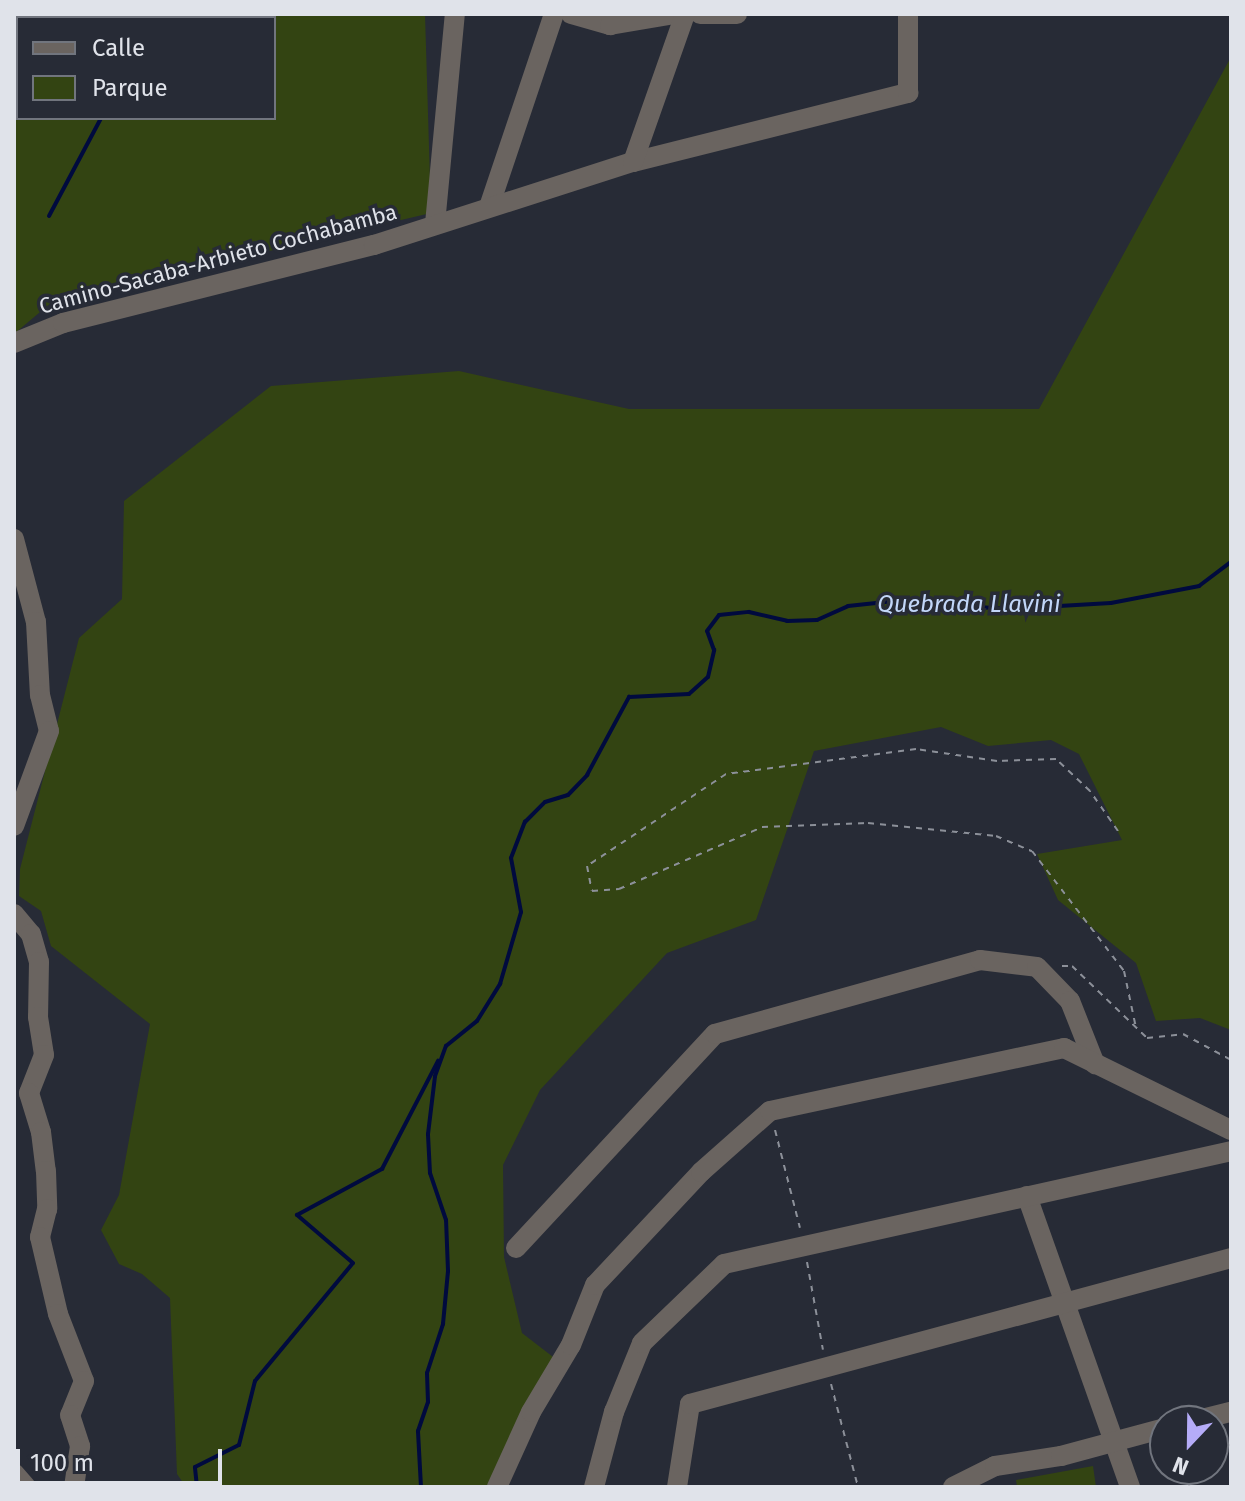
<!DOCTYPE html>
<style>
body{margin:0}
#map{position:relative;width:1245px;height:1501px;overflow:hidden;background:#272b36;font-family:"Fira Sans",sans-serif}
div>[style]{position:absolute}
.green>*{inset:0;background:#334412}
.stream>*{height:4px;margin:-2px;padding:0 2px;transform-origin:2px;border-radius:2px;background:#000a3e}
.path>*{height:2px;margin-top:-1px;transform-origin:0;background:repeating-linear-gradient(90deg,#8c9099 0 6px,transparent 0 12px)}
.minor>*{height:20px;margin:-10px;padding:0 10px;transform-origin:10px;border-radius:10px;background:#6a6460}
span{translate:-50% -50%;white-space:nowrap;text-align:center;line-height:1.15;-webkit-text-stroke:7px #272b36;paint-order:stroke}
.street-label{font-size:22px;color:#e0e3ea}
.water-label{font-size:24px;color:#c2d7f9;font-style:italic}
.frame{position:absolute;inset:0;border:16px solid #e0e3ea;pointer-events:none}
.legend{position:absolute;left:16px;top:16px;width:260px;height:104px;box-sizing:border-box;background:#272b36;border:2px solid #71757e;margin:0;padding:10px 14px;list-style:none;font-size:24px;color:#e0e3ea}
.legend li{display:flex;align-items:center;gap:16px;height:40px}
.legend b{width:40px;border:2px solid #71757e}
.north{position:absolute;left:1149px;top:1405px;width:80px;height:80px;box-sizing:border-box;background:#272b36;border:2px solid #71757e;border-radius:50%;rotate:202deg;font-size:22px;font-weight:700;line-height:32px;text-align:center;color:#e0e3ea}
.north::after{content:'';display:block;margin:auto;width:28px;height:36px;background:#b5acf8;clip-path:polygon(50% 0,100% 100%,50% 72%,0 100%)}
.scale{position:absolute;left:16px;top:1449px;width:206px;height:36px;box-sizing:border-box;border:4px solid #e0e3ea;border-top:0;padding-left:10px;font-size:24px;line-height:28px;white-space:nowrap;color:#e0e3ea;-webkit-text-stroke:6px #272b36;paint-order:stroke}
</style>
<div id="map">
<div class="green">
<i style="clip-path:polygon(evenodd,14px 14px,425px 14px,431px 213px,52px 302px,14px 334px,14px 14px,18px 18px,274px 18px,274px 118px,18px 118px,18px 18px)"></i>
<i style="clip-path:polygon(1231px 57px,1231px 1030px,1200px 1018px,1156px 1021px,1136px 963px,1058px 900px,1037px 854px,1122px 840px,1079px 754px,1051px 740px,988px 746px,941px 727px,814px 751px,756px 920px,667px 953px,540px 1090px,503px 1165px,504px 1257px,522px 1333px,557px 1360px,501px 1487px,186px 1487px,177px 1474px,170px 1298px,142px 1274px,119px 1264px,101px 1230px,119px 1195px,150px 1024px,51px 946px,41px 911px,19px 896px,20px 869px,79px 638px,122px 599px,124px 501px,271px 386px,459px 371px,629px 409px,1039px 409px)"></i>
<i style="clip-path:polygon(1093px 1466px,1096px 1487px,1017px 1487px,1016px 1480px)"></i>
</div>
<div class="stream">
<i style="left:164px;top:18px;width:4px;rotate:-76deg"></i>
<i style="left:49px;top:216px;width:111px;rotate:-62deg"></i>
<i style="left:197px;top:1487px;width:20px;rotate:-96deg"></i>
<i style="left:195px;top:1467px;width:49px;rotate:-26.6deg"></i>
<i style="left:239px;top:1445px;width:66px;rotate:-76deg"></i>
<i style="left:255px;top:1381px;width:153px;rotate:-50.3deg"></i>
<i style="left:353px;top:1263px;width:74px;rotate:-139.4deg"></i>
<i style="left:297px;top:1215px;width:97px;rotate:-28.4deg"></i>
<i style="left:382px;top:1169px;width:122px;rotate:-62.6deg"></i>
<i style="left:421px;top:1487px;width:56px;rotate:-93.1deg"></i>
<i style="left:418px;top:1431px;width:31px;rotate:-71deg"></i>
<i style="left:428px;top:1402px;width:29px;rotate:-92deg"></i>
<i style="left:427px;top:1373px;width:52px;rotate:-71.9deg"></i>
<i style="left:443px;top:1324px;width:53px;rotate:-84.6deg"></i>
<i style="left:448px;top:1271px;width:51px;rotate:-92.2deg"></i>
<i style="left:446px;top:1220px;width:50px;rotate:-108.8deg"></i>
<i style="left:430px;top:1173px;width:39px;rotate:-93deg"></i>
<i style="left:428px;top:1134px;width:58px;rotate:-83.1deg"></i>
<i style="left:435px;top:1076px;width:32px;rotate:-70deg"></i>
<i style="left:446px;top:1046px;width:40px;rotate:-39deg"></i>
<i style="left:477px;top:1021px;width:44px;rotate:-58.1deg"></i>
<i style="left:500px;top:984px;width:75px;rotate:-73.7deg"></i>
<i style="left:521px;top:912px;width:55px;rotate:-100.5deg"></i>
<i style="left:511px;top:858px;width:39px;rotate:-69deg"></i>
<i style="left:525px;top:822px;width:28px;rotate:-45deg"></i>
<i style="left:545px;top:802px;width:24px;rotate:-17deg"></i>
<i style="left:568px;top:795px;width:28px;rotate:-46deg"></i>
<i style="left:587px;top:775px;width:89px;rotate:-61.7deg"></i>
<i style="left:629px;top:697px;width:60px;rotate:-2.9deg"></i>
<i style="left:689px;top:694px;width:25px;rotate:-42deg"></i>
<i style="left:708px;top:677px;width:28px;rotate:-77deg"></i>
<i style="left:714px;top:650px;width:20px;rotate:-110deg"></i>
<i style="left:707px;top:631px;width:20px;rotate:-53deg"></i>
<i style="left:719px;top:615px;width:30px;rotate:-6deg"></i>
<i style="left:749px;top:612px;width:39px;rotate:13deg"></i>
<i style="left:787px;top:621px;width:30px;rotate:-2deg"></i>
<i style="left:817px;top:620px;width:34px;rotate:-24deg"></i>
<i style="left:848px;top:606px;width:47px;rotate:-6.1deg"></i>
<i style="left:895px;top:601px;width:112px;rotate:4.1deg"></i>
<i style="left:1007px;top:609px;width:104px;rotate:-3.3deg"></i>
<i style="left:1111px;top:603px;width:90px;rotate:-10.9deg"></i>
<i style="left:1199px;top:586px;width:40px;rotate:-37deg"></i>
</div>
<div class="path">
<i style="left:1118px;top:831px;width:49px;rotate:-125deg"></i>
<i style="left:1090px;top:791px;width:47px;rotate:-136.7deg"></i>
<i style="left:1056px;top:759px;width:59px;rotate:178.1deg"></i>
<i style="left:997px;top:761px;width:82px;rotate:-171.6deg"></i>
<i style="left:916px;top:749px;width:192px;rotate:172.5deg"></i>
<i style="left:726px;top:774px;width:167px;rotate:146.5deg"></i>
<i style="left:587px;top:866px;width:25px;rotate:79deg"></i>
<i style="left:592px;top:891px;width:27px;rotate:-4deg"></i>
<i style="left:619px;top:889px;width:156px;rotate:-23.4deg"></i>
<i style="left:762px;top:827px;width:106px;rotate:-2.2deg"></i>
<i style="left:868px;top:823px;width:129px;rotate:5.8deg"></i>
<i style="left:996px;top:836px;width:39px;rotate:23deg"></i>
<i style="left:1032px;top:851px;width:151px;rotate:52.5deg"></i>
<i style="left:1124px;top:971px;width:58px;rotate:78.1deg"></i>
<i style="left:1062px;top:966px;width:10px"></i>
<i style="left:1072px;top:966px;width:104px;rotate:43.8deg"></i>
<i style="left:1147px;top:1038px;width:36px;rotate:-6deg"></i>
<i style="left:1183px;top:1034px;width:55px;rotate:28.4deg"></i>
<i style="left:775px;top:1130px;width:101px;rotate:75.7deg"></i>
<i style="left:807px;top:1262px;width:89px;rotate:79.7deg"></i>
<i style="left:831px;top:1384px;width:106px;rotate:75.3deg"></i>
</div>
<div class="minor">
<i style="left:571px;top:14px;width:41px;rotate:15.8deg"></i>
<i style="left:610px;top:25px;width:66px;rotate:-9.6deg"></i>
<i style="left:700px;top:14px;width:37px"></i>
<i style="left:633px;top:162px;width:284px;rotate:-14.1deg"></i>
<i style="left:908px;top:93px;width:79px;rotate:-90deg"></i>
<i style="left:489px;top:207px;width:204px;rotate:-71.4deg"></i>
<i style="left:435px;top:224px;width:211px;rotate:-84.6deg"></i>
<i style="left:14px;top:343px;width:53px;rotate:-22.2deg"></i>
<i style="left:63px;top:323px;width:321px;rotate:-14.1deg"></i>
<i style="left:374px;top:245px;width:272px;rotate:-17.8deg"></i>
<i style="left:633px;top:162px;width:157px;rotate:-70.6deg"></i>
<i style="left:14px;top:539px;width:86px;rotate:75.2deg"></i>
<i style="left:36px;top:622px;width:73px;rotate:86.9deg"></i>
<i style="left:40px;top:695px;width:37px;rotate:76deg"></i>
<i style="left:49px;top:731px;width:101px;rotate:110.2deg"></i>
<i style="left:14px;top:914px;width:26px;rotate:50deg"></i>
<i style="left:31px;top:934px;width:29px;rotate:74deg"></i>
<i style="left:39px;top:962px;width:55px;rotate:91deg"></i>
<i style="left:38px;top:1017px;width:38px;rotate:81deg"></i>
<i style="left:44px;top:1055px;width:41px;rotate:111.5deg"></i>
<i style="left:29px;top:1093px;width:41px;rotate:72.9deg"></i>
<i style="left:41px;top:1132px;width:39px;rotate:83deg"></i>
<i style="left:46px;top:1171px;width:38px;rotate:88deg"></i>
<i style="left:47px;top:1209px;width:29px;rotate:104deg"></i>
<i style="left:40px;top:1237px;width:79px;rotate:76.8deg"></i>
<i style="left:58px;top:1314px;width:72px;rotate:68.8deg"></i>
<i style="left:84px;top:1381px;width:37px;rotate:112deg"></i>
<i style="left:70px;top:1415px;width:33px;rotate:72deg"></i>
<i style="left:80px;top:1446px;width:41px;rotate:98.3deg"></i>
<i style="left:1027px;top:1196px;width:309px;rotate:70.5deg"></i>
<i style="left:516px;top:1248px;width:292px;rotate:-47.1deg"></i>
<i style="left:715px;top:1034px;width:275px;rotate:-15.6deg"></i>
<i style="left:980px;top:960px;width:57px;rotate:7deg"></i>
<i style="left:1037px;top:967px;width:47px;rotate:45.9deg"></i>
<i style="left:1070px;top:1001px;width:68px;rotate:68.4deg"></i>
<i style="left:1194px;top:1421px;width:38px;rotate:-14deg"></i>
<i style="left:14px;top:1473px;width:18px;rotate:49deg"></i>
<i style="left:497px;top:1487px;width:82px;rotate:-65.6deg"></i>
<i style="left:531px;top:1412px;width:78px;rotate:-59.2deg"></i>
<i style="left:571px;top:1345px;width:65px;rotate:-68.2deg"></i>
<i style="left:595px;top:1285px;width:155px;rotate:-46.8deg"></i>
<i style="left:701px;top:1172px;width:92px;rotate:-41.5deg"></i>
<i style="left:770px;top:1111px;width:301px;rotate:-12.1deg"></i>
<i style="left:1064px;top:1048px;width:186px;rotate:26.2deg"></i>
<i style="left:594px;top:1487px;width:78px;rotate:-75.1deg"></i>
<i style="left:614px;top:1412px;width:74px;rotate:-67.9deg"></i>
<i style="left:642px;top:1343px;width:114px;rotate:-43.9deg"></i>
<i style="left:724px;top:1264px;width:519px;rotate:-12.56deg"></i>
<i style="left:677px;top:1487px;width:84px;rotate:-81.1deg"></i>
<i style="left:690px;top:1404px;width:560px;rotate:-15.1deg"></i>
<i style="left:953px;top:1487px;width:47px;rotate:-26.6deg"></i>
<i style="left:995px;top:1466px;width:67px;rotate:-8.6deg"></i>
<i style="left:1061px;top:1456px;width:108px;rotate:-15.1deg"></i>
</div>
<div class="street-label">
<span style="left:218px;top:259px;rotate:-15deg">Camino-Sacaba-Arbieto Cochabamba</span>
</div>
<div class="water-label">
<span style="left:969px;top:605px">Quebrada Llavini</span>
</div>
<div class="frame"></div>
<ul class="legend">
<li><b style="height:10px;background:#6a6460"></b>Calle</li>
<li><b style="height:22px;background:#334412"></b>Parque</li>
</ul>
<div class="north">N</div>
<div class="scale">100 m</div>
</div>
